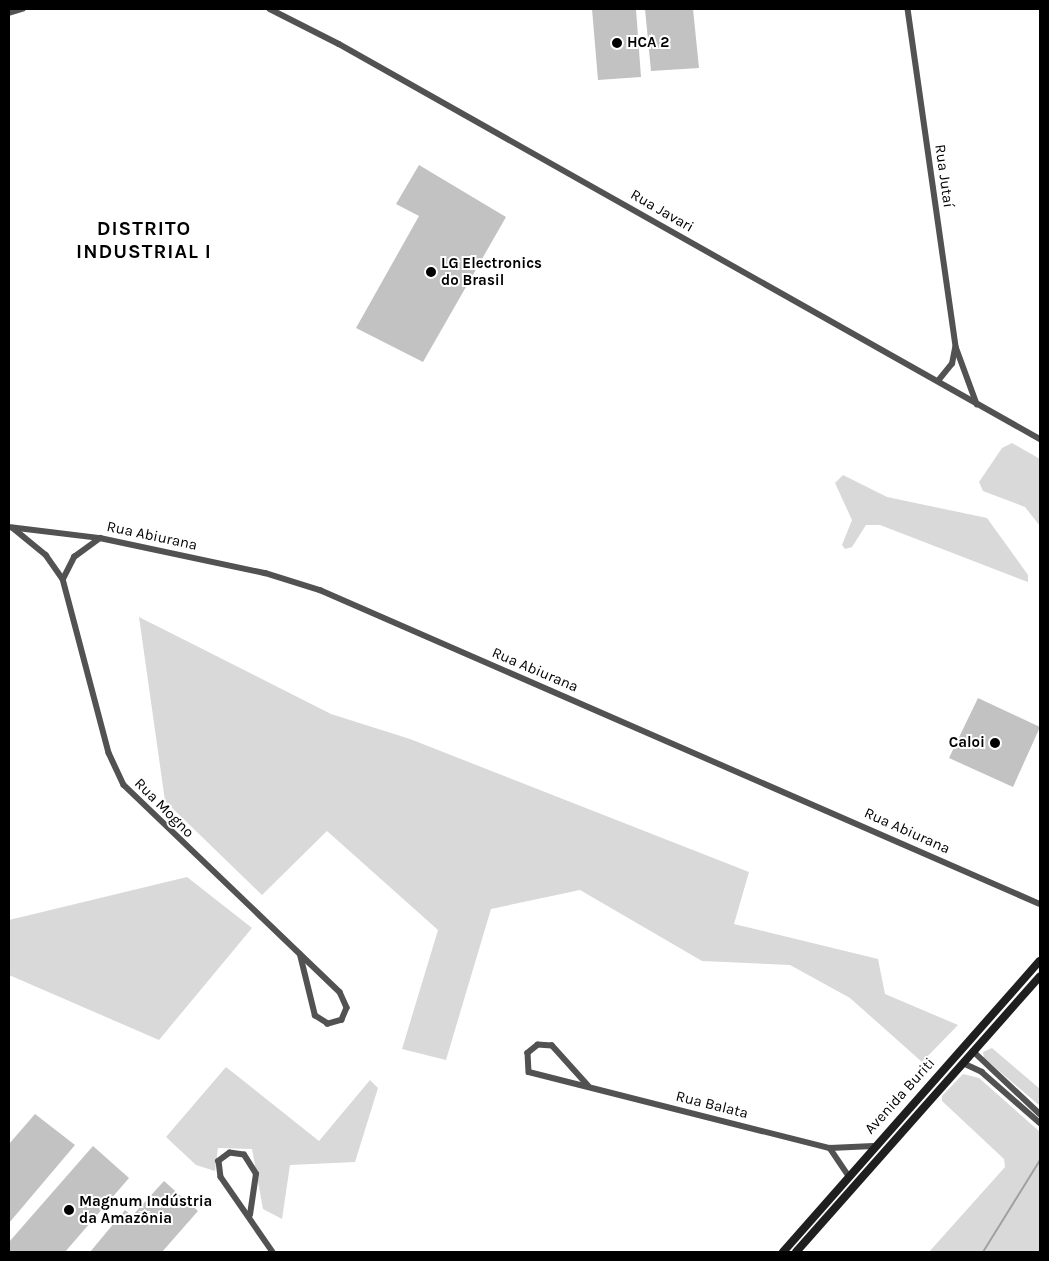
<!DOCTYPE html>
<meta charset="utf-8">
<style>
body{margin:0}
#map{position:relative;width:1049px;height:1261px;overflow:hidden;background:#fff;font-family:Karla,sans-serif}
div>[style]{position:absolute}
.green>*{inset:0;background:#d9d9d9}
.stream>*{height:2px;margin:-1px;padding:0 1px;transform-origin:1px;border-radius:1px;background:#a0a0a0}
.building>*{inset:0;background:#c2c2c2}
.street>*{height:5.5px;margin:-2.75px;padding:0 2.75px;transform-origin:2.75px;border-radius:2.75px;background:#525252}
.secondary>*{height:8px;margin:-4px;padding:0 4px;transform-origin:4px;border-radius:4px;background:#1f1f1f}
.dots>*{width:14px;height:14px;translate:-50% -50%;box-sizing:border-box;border:2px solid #fff;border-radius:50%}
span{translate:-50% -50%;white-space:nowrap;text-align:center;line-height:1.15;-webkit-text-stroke:4px #fff;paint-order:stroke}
.poi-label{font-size:15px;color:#000;font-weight:700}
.left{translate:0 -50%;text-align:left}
.right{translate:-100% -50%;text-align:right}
.street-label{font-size:15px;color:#000}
.district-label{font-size:20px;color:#000;font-weight:700;letter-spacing:1px}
.frame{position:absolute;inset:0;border:10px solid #000;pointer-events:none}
</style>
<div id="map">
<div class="green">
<i style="clip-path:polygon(1012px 443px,1040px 459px,1040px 526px,1025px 507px,983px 491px,979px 482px,1002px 448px)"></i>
<i style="clip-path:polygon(843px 475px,887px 497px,987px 518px,1028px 575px,1028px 582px,880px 525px,866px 525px,852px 547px,845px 549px,842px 545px,852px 520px,835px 483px)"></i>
<i style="clip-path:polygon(139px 617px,331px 714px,410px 739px,749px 872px,734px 924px,878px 959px,885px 994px,958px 1025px,922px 1062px,850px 998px,790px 965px,702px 961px,580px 890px,491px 909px,446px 1060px,402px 1049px,438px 930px,327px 831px,262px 895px,165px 801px)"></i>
<i style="clip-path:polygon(187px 877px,252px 928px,159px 1040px,9px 975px,9px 920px)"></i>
<i style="clip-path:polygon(992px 1048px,1040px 1089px,1040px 1106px,984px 1058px,983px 1052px)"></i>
<i style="clip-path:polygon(226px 1067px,319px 1141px,370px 1080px,378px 1088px,355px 1162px,290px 1165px,282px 1219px,263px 1209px,252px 1149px,218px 1148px,215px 1171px,196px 1165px,166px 1137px)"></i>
<i style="clip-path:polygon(963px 1074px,979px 1078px,1040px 1132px,1040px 1252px,929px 1252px,1005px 1167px,1004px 1159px,942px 1101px,942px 1096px)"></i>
</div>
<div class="stream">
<i style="left:983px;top:1252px;width:108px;rotate:-58.2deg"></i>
</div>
<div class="building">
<i style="clip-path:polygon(592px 9px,636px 9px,641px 77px,598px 80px)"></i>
<i style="clip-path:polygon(645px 9px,693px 9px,699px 68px,651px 71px)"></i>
<i style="clip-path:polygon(419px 165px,506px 217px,423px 362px,356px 328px,419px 216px,396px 204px)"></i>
<i style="clip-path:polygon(978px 698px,1040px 727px,1013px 787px,949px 758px)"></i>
<i style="clip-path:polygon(35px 1114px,75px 1145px,9px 1223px,9px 1144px)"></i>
<i style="clip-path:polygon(93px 1146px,129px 1178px,65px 1252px,9px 1252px,9px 1242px)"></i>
<i style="clip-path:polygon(164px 1181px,198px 1211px,162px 1252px,90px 1252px,125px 1210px,132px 1216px)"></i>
</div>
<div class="street">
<i style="left:270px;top:9px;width:77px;rotate:26.9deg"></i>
<i style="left:339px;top:44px;width:805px;rotate:29.4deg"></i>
<i style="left:908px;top:9px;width:341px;rotate:81.9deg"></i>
<i style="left:956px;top:347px;width:61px;rotate:69.8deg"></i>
<i style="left:9px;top:13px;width:14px;rotate:-17deg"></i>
<i style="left:938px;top:381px;width:22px;rotate:-51deg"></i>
<i style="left:952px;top:364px;width:15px;rotate:-79deg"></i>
<i style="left:9px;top:527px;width:92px;rotate:6.9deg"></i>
<i style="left:100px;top:538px;width:169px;rotate:12deg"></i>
<i style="left:265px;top:573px;width:58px;rotate:17.2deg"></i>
<i style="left:320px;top:590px;width:785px;rotate:23.56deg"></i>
<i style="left:13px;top:528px;width:43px;rotate:39.3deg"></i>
<i style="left:46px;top:555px;width:29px;rotate:55deg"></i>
<i style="left:63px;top:579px;width:180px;rotate:75.2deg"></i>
<i style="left:109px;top:753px;width:35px;rotate:65deg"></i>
<i style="left:124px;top:785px;width:299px;rotate:43.8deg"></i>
<i style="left:340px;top:992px;width:17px;rotate:66deg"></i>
<i style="left:347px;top:1008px;width:13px;rotate:113deg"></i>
<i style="left:342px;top:1020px;width:15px;rotate:164deg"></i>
<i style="left:328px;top:1024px;width:15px;rotate:-148deg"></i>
<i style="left:315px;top:1016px;width:63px;rotate:-103.8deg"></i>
<i style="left:63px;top:579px;width:25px;rotate:-63deg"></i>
<i style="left:74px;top:557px;width:32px;rotate:-36deg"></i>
<i style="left:973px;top:1051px;width:92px;rotate:43.2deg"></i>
<i style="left:963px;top:1063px;width:21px;rotate:25deg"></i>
<i style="left:982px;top:1072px;width:77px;rotate:41.3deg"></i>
<i style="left:588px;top:1086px;width:54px;rotate:-132deg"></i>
<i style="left:552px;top:1046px;width:14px;rotate:-176deg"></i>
<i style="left:538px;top:1045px;width:13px;rotate:141deg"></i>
<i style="left:528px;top:1053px;width:19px;rotate:87deg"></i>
<i style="left:529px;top:1072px;width:310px;rotate:14.2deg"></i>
<i style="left:830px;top:1148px;width:43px;rotate:-2.7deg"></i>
<i style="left:830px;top:1148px;width:32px;rotate:56deg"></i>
<i style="left:250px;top:1215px;width:41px;rotate:-81.7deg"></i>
<i style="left:256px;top:1174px;width:22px;rotate:-122deg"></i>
<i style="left:244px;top:1155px;width:14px;rotate:-172deg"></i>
<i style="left:230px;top:1153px;width:14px;rotate:144deg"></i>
<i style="left:219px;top:1161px;width:16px;rotate:83deg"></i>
<i style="left:221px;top:1177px;width:91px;rotate:55.3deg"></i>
</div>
<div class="secondary">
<i style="left:783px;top:1252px;width:388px;rotate:-48.6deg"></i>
<i style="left:796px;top:1252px;width:368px;rotate:-48.5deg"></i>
</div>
<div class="dots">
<i style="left:617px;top:43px;background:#000"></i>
<i style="left:431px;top:272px;background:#000"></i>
<i style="left:995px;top:743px;background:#000"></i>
<i style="left:69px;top:1210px;background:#000"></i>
</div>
<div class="poi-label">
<span class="left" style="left:627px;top:43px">HCA 2</span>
<span class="left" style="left:441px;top:272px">LG Electronics<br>do Brasil</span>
<span class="right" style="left:985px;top:743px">Caloi</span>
<span class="left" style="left:79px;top:1210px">Magnum Indústria<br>da Amazônia</span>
</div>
<div class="street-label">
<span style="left:944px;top:176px;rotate:82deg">Rua Jutaí</span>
<span style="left:662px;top:211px;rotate:30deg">Rua Javari</span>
<span style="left:152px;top:536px;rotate:12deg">Rua Abiurana</span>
<span style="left:535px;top:670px;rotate:23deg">Rua Abiurana</span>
<span style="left:164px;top:808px;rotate:45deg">Rua Mogno</span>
<span style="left:907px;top:831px;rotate:24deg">Rua Abiurana</span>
<span style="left:900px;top:1096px;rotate:-48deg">Avenida Buriti</span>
<span style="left:712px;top:1105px;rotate:14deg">Rua Balata</span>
</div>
<div class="district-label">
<span style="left:144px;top:240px">DISTRITO<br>INDUSTRIAL I</span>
</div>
<div class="frame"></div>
</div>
